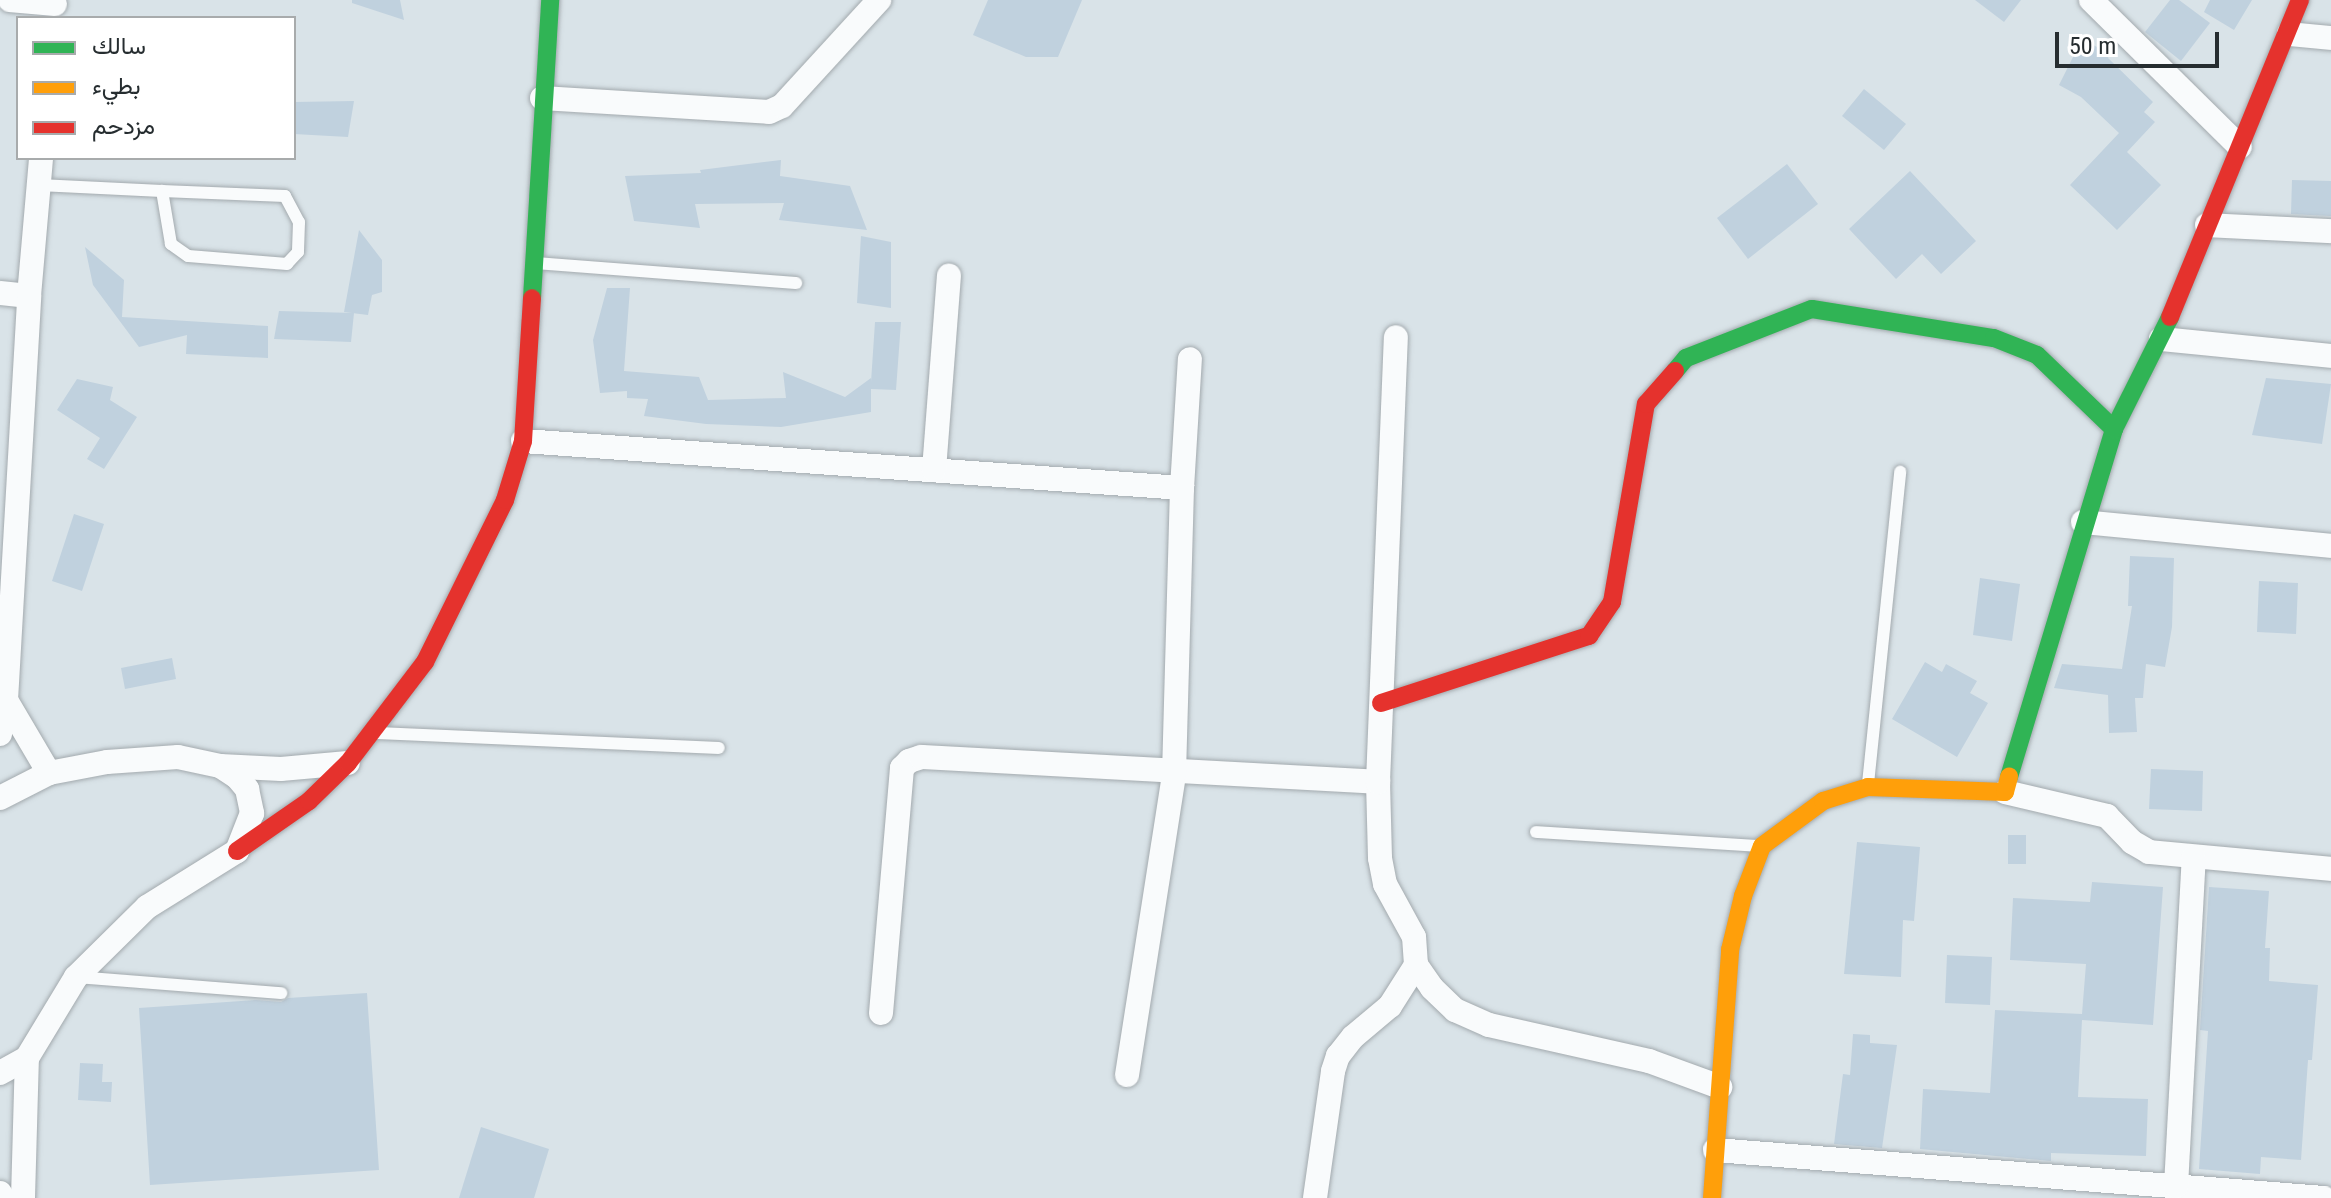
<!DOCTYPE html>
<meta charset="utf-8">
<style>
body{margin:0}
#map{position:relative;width:2331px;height:1198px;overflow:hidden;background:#d9e3e8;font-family:"Roboto Condensed",Vazirmatn,sans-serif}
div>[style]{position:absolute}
.building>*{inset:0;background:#c0d1de}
.roads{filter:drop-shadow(0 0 2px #a3aaae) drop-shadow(0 0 2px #a3aaae)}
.lane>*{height:12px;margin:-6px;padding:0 6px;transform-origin:6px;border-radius:6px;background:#f9fbfc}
.street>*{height:24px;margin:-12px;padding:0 12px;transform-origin:12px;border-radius:12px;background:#f9fbfc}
.fast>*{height:18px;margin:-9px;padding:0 9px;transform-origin:9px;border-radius:9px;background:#30b455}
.slow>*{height:18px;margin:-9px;padding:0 9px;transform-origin:9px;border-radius:9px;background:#ff9f0a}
.jam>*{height:18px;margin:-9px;padding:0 9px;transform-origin:9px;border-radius:9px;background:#e5322d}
span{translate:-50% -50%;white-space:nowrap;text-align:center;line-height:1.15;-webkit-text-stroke:6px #fff;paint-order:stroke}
.legend{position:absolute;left:16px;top:16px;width:280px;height:144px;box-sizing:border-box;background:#fff;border:2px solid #a8abac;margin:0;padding:10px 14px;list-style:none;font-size:24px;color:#262d30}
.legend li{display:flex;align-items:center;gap:16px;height:40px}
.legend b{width:40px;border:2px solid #a8abac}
.scale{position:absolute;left:2055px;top:32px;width:164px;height:36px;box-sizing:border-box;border:4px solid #262d30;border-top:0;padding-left:10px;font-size:24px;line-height:28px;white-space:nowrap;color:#262d30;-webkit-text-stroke:6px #fff;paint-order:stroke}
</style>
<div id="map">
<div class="building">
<i style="clip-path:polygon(352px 0,400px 0,404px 20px,352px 3px)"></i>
<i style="clip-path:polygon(988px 0,1082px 0,1058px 57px,1026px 57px,973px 35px)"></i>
<i style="clip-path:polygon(1975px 0,2021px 0,2004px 22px)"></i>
<i style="clip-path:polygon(2170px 0,2179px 0,2210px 23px,2181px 61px,2145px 32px)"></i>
<i style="clip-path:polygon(2210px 0,2252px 0,2234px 30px,2204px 12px)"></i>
<i style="clip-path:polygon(2082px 39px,2110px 54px,2108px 58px,2153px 102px,2144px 112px,2155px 122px,2127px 152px,2161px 185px,2117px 230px,2070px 185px,2119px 133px,2081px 97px,2059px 85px)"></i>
<i style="clip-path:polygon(1864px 89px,1906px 124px,1884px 150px,1842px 116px)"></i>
<i style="clip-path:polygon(354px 101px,348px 137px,294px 134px,294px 102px)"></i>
<i style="clip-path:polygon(781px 160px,780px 176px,850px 186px,867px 230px,779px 220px,784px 203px,695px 204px,700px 228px,634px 221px,625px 176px,701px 173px,700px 170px)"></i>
<i style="clip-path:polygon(1787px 164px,1818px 204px,1748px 259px,1717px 218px)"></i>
<i style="clip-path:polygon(1910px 171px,1976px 241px,1941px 274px,1922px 254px,1896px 279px,1849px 229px)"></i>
<i style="clip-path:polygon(2292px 180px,2331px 181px,2331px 216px,2291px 214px)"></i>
<i style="clip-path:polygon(359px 230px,382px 260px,382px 292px,372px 295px,368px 315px,344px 312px)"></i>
<i style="clip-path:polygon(861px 236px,891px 242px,891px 308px,857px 303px)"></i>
<i style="clip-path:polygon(85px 247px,124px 280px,122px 317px,268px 326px,268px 358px,186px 354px,187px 335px,139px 347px,93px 285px)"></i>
<i style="clip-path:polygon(607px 288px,630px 288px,624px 371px,699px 377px,708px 400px,786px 398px,783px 372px,845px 397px,871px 378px,871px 382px,875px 322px,901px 322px,896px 390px,871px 389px,871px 412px,781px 427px,706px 424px,644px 416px,648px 399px,627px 398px,627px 391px,600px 393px,593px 340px)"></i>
<i style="clip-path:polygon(279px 311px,354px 313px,351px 342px,274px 339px)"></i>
<i style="clip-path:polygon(2266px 378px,2331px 384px,2322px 444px,2252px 435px)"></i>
<i style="clip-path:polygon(77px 379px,113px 387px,110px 400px,137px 417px,104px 469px,87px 459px,100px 438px,57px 410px)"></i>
<i style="clip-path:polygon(74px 514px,104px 524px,82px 591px,52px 581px)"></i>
<i style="clip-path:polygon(2130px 556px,2174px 558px,2172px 627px,2165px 667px,2146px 664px,2143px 698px,2135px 698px,2137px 732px,2109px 733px,2108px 695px,2054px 688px,2062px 664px,2122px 669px,2132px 606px,2128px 606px)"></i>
<i style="clip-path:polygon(1980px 578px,2020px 584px,2012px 641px,1973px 635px)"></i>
<i style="clip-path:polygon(2259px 581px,2298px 583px,2296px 634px,2257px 632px)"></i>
<i style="clip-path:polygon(172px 658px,176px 679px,125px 689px,121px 668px)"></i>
<i style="clip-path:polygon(1925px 662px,1942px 672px,1946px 664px,1977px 681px,1970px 693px,1988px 703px,1957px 757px,1892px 719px)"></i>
<i style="clip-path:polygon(2151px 769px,2203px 771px,2202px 811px,2149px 809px)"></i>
<i style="clip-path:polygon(2008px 835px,2026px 835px,2026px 864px,2008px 864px)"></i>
<i style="clip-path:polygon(1857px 842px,1920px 847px,1914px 921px,1903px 920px,1901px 977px,1844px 974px)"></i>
<i style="clip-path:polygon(2092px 882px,2163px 887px,2153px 1025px,2082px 1020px,2078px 1097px,2148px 1099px,2146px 1156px,2051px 1153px,2051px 1161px,1920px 1149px,1923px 1089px,1990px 1093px,1995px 1010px,2082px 1014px,2086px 964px,2010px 960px,2013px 898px,2090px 902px)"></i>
<i style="clip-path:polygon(2209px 887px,2269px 891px,2265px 948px,2270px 948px,2269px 981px,2318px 985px,2312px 1060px,2308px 1060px,2301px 1160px,2261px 1157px,2260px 1174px,2199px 1169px,2208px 1031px,2200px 1030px)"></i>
<i style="clip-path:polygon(1947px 955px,1992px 957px,1990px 1005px,1945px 1003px)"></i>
<i style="clip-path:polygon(367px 993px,379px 1170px,150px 1185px,139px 1008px,256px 1000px,281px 1002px,288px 998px)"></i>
<i style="clip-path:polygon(1853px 1034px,1870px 1035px,1870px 1043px,1897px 1045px,1882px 1148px,1834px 1144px,1843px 1074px,1850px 1075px)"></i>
<i style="clip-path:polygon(80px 1063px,103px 1064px,102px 1082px,112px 1082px,111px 1102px,78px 1100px)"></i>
<i style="clip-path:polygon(481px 1127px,549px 1149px,534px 1198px,459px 1198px)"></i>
</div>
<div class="roads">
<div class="lane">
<i style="left:39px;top:185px;width:123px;rotate:2.8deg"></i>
<i style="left:162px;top:191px;width:123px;rotate:2.3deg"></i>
<i style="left:285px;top:196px;width:30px;rotate:62deg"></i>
<i style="left:299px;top:222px;width:30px;rotate:92deg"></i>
<i style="left:298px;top:252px;width:16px;rotate:133deg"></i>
<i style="left:287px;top:264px;width:99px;rotate:-175.4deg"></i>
<i style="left:188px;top:256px;width:21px;rotate:-145deg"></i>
<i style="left:171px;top:244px;width:54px;rotate:-99.6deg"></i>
<i style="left:535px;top:263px;width:262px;rotate:4.4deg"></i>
<i style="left:378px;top:733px;width:341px;rotate:2.5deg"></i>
<i style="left:1868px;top:784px;width:314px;rotate:-84.1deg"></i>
<i style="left:1536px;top:832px;width:223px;rotate:3.6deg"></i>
<i style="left:76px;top:977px;width:206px;rotate:4.5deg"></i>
</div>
<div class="street">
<i style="left:10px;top:0;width:45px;rotate:5.1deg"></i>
<i style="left:2091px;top:0;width:209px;rotate:44.6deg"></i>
<i style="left:2289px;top:34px;width:42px;rotate:5.4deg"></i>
<i style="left:542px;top:98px;width:227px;rotate:3.5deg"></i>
<i style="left:769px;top:112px;width:14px;rotate:-25deg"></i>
<i style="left:782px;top:106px;width:144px;rotate:-47.5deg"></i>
<i style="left:2207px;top:225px;width:124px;rotate:2.8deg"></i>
<i style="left:0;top:293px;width:29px;rotate:6deg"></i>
<i style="left:2161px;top:339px;width:171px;rotate:5.7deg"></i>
<i style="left:523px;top:441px;width:661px;rotate:4.08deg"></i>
<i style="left:934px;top:470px;width:195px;rotate:-85.6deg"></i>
<i style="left:2083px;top:522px;width:249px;rotate:5.5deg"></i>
<i style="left:6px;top:700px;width:85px;rotate:59.5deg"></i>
<i style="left:0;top:734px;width:35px;rotate:-80deg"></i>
<i style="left:6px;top:700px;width:405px;rotate:-86.7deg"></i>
<i style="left:29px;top:296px;width:139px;rotate:-85deg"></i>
<i style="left:220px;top:766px;width:61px;rotate:2.8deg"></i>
<i style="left:281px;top:769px;width:67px;rotate:-5.1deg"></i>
<i style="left:2005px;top:792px;width:105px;rotate:13.2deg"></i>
<i style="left:2107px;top:816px;width:36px;rotate:46deg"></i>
<i style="left:2132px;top:842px;width:20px;rotate:30deg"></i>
<i style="left:2149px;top:852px;width:183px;rotate:5.3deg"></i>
<i style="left:0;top:798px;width:55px;rotate:-27deg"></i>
<i style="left:49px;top:773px;width:59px;rotate:-10.7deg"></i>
<i style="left:107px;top:762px;width:71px;rotate:-4deg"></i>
<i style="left:178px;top:757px;width:43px;rotate:12.1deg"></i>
<i style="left:220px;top:766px;width:20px;rotate:33deg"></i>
<i style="left:237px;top:777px;width:16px;rotate:50deg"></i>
<i style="left:247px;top:789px;width:25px;rotate:78deg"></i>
<i style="left:252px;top:813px;width:41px;rotate:111.5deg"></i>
<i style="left:237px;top:851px;width:106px;rotate:148.1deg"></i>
<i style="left:147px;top:907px;width:100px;rotate:135.4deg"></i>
<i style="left:76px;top:977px;width:95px;rotate:121.2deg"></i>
<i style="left:27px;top:1058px;width:31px;rotate:151deg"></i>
<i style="left:1416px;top:965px;width:28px;rotate:55deg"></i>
<i style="left:1432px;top:988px;width:32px;rotate:44deg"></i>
<i style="left:1455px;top:1010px;width:37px;rotate:24deg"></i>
<i style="left:1489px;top:1025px;width:164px;rotate:12.7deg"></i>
<i style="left:1649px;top:1061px;width:76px;rotate:20.1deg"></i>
<i style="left:881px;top:1013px;width:246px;rotate:-85.1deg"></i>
<i style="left:902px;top:768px;width:10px;rotate:-45deg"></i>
<i style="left:909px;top:761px;width:13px;rotate:-18deg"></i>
<i style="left:921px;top:757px;width:458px;rotate:3.1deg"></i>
<i style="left:1127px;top:1075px;width:305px;rotate:-81.1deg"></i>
<i style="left:1174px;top:774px;width:286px;rotate:-88.4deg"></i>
<i style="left:1182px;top:488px;width:129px;rotate:-86.5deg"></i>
<i style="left:1715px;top:1150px;width:611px;rotate:4.51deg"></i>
<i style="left:2176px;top:1186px;width:329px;rotate:-86.9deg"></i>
<i style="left:0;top:1193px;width:6px;rotate:59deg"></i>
<i style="left:23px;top:1198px;width:140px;rotate:-88.4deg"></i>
<i style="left:1315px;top:1198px;width:128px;rotate:-81.9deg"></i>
<i style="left:1333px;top:1071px;width:16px;rotate:-72deg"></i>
<i style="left:1338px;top:1056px;width:24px;rotate:-52deg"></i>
<i style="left:1353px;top:1037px;width:48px;rotate:-40deg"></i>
<i style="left:1390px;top:1006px;width:49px;rotate:-57.6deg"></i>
<i style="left:1416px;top:965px;width:28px;rotate:-94deg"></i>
<i style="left:1414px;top:937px;width:60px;rotate:-118.7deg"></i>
<i style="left:1385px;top:884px;width:26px;rotate:-101deg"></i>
<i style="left:1380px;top:858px;width:76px;rotate:-91.5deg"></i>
<i style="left:1378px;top:782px;width:445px;rotate:-87.7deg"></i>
</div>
<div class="fast">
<i style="left:532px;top:298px;width:299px;rotate:-86.5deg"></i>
<i style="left:1675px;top:371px;width:17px;rotate:-50deg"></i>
<i style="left:1686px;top:358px;width:135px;rotate:-21.3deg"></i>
<i style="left:1812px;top:309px;width:184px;rotate:9.1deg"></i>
<i style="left:1994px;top:338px;width:46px;rotate:21.6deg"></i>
<i style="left:2037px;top:355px;width:107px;rotate:43.9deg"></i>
<i style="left:2009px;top:777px;width:363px;rotate:-73.2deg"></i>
<i style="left:2114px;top:429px;width:125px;rotate:-63.4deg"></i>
</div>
<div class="slow">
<i style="left:1712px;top:1198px;width:249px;rotate:-85.8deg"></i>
<i style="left:1730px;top:950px;width:56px;rotate:-76.5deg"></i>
<i style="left:1743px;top:896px;width:53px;rotate:-69.2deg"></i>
<i style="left:1762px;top:846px;width:76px;rotate:-36.4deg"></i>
<i style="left:1823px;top:801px;width:47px;rotate:-17.3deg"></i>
<i style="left:1868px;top:787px;width:137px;rotate:2.1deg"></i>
<i style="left:2005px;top:792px;width:16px;rotate:-75deg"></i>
</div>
<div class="jam">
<i style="left:2170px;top:317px;width:343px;rotate:-67.7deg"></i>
<i style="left:1381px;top:703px;width:219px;rotate:-17.9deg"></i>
<i style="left:1589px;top:636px;width:41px;rotate:-55.9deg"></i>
<i style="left:1612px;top:602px;width:201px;rotate:-80.3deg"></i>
<i style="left:1646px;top:404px;width:44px;rotate:-48.7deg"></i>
<i style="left:237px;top:851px;width:88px;rotate:-34.8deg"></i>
<i style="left:309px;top:801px;width:54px;rotate:-44.3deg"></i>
<i style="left:348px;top:763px;width:127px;rotate:-52.7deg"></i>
<i style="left:425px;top:662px;width:181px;rotate:-63.7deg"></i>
<i style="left:505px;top:500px;width:62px;rotate:-73deg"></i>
<i style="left:523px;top:441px;width:143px;rotate:-86.4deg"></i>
</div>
</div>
<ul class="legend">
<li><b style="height:10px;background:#30b455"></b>سالك</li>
<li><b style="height:10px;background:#ff9f0a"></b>بطيء</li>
<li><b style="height:10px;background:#e5322d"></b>مزدحم</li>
</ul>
<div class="scale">50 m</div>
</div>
